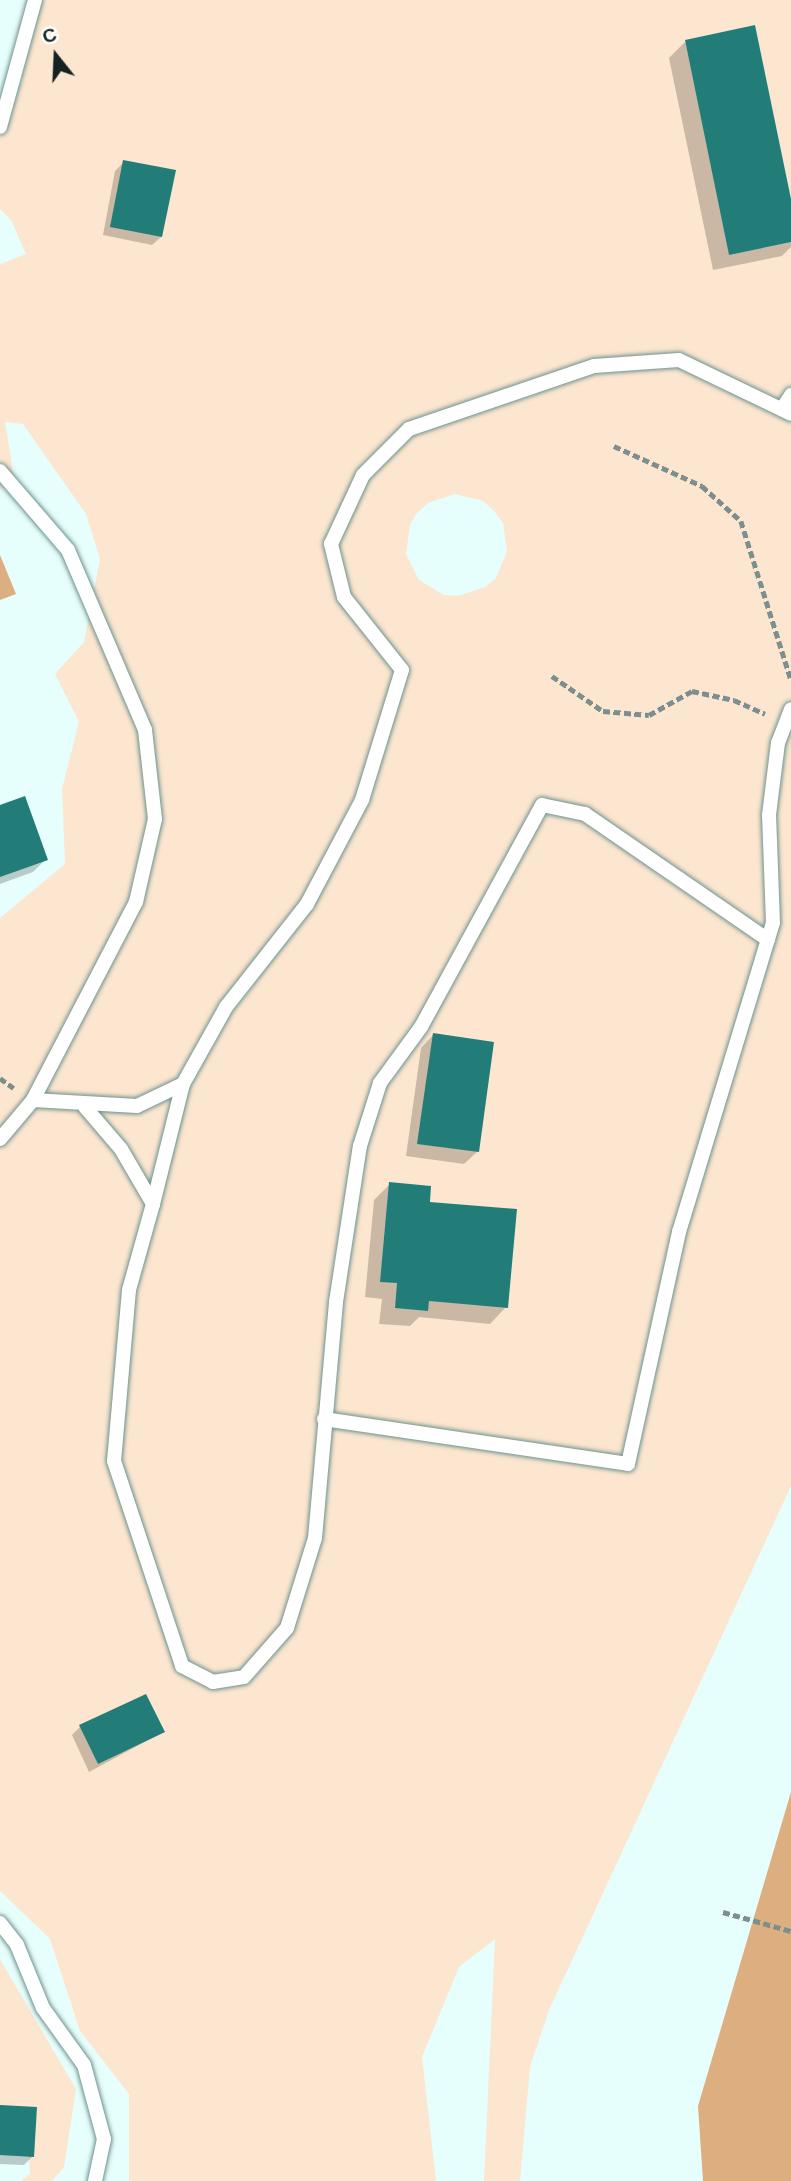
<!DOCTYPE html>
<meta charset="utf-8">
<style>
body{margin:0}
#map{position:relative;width:791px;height:2181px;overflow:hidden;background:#e6fefc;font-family:Helvetica,sans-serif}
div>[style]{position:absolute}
.green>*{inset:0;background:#fde6cf}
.water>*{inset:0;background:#ddaf80}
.shadow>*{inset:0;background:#0003}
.building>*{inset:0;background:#227d78}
.path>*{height:4.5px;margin-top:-2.25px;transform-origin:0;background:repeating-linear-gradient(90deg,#7c8f8e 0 7px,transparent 0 10.5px)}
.roads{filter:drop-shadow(0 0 2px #6d9390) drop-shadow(0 0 2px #6d9390)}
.lane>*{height:14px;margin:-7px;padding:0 7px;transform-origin:7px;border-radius:7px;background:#fff}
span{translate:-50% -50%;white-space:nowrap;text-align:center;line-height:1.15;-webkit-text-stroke:5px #fff;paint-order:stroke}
.north{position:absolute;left:21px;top:21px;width:70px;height:70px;-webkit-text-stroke:5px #fff;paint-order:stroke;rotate:342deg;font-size:19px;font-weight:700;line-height:28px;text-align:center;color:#142322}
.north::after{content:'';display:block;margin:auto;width:24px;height:32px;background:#142322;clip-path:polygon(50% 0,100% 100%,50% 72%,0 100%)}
</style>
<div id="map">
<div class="green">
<i style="clip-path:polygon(evenodd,36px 0,791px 0,791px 199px,755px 25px,685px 40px,729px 255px,791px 242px,791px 1486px,549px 2010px,530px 2067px,520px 2181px,484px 2181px,495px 1939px,459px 1967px,422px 2057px,436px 2181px,129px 2181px,129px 2094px,80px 2031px,50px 1939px,0 1891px,0 918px,65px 864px,62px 789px,79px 722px,55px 674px,84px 642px,100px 559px,86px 514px,23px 424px,5px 422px,14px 478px,0 490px,0 264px,26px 254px,11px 220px,0 209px,0 102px,22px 83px,18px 27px,36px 0,455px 494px,483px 501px,494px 511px,503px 523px,507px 551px,496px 578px,485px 587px,458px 596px,444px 595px,419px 580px,406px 554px,410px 525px,417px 513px,428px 503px,455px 494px,36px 0,389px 1182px,431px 1186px,430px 1202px,517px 1209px,508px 1308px,429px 1301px,427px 1311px,395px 1308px,397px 1283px,380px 1281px,389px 1182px)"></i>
<i style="clip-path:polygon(0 1959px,76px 2089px,64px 2167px,52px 2181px,21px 2181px,30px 2174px,27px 2130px,0 2121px)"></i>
</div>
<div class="water">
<i style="clip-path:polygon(0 555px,16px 594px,0 600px)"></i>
<i style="clip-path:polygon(791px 1792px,791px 2181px,703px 2181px,698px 2106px)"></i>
</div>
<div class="shadow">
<i style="clip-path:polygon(685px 42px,791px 207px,791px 247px,782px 256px,713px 270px,669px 58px)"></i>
<i style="clip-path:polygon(124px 162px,161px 237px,152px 245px,103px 235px,115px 171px)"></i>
<i style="clip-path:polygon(0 807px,46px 859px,33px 872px,0 884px)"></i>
<i style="clip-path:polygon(433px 1035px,477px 1152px,464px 1164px,406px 1156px,421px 1048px)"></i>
<i style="clip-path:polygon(390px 1184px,428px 1203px,506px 1307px,490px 1324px,419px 1317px,410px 1326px,379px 1324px,382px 1299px,365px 1297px,374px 1200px)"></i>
<i style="clip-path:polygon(80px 1727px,163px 1732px,89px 1772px,72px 1735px)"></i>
<i style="clip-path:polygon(0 2107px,33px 2156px,24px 2165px,0 2164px)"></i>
</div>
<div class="building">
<i style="clip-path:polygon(755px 25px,791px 199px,791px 242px,729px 255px,685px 40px)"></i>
<i style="clip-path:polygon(123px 160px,176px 170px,162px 237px,110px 227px)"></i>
<i style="clip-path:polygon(25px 796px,48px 860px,0 877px,0 805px)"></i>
<i style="clip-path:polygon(433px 1033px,494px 1042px,479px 1152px,417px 1144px)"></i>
<i style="clip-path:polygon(389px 1182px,431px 1186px,430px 1202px,517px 1209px,508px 1308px,429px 1301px,428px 1311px,395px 1308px,397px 1283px,380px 1282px)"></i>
<i style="clip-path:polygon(146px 1694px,165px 1732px,98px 1764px,79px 1725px)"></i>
<i style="clip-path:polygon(0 2105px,37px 2107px,34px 2157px,0 2155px)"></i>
</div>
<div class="path">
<i style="left:614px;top:446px;width:97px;rotate:24.4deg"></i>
<i style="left:702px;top:486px;width:52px;rotate:41.9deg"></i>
<i style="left:741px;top:521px;width:167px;rotate:72.5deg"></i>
<i style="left:552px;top:676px;width:62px;rotate:34.5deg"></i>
<i style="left:603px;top:711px;width:46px;rotate:5deg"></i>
<i style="left:649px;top:715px;width:49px;rotate:-29.2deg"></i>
<i style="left:692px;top:691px;width:43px;rotate:12.1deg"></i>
<i style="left:734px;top:700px;width:34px;rotate:24deg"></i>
<i style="left:0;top:1078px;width:17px;rotate:36deg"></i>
<i style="left:723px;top:1912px;width:71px;rotate:15.6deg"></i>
</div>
<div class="roads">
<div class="lane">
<i style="left:0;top:127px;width:132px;rotate:-74.6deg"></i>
<i style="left:782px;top:409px;width:17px;rotate:-57deg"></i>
<i style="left:0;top:471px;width:104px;rotate:49.3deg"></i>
<i style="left:68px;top:550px;width:196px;rotate:66.8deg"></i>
<i style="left:145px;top:730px;width:90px;rotate:83.6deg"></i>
<i style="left:155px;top:819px;width:85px;rotate:102.9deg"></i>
<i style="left:136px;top:902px;width:223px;rotate:117.5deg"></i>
<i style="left:33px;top:1100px;width:51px;rotate:130.2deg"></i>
<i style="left:33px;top:1100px;width:104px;rotate:3.3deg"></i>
<i style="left:137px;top:1106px;width:51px;rotate:-25.6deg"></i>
<i style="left:85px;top:1107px;width:55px;rotate:49.4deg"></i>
<i style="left:121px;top:1149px;width:64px;rotate:59.8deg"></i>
<i style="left:153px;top:1204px;width:89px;rotate:105.6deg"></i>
<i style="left:129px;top:1290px;width:172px;rotate:95deg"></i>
<i style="left:114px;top:1461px;width:216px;rotate:71.6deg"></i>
<i style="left:182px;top:1666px;width:35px;rotate:27deg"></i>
<i style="left:213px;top:1682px;width:31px;rotate:-9deg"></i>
<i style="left:244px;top:1677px;width:65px;rotate:-48.7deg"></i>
<i style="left:287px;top:1628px;width:94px;rotate:-72.7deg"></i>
<i style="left:315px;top:1538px;width:237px;rotate:-84.9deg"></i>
<i style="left:336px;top:1302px;width:158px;rotate:-81.3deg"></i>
<i style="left:360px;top:1146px;width:66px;rotate:-72.4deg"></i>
<i style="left:380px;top:1083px;width:69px;rotate:-53.8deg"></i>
<i style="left:421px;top:1027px;width:253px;rotate:-61.4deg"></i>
<i style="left:542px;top:805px;width:44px;rotate:11.8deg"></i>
<i style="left:585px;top:814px;width:222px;rotate:34.5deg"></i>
<i style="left:153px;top:1204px;width:124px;rotate:-76deg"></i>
<i style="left:183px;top:1084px;width:88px;rotate:-60.8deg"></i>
<i style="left:226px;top:1007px;width:131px;rotate:-51.8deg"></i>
<i style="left:307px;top:904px;width:118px;rotate:-62.1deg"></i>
<i style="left:362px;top:800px;width:136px;rotate:-72.9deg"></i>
<i style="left:402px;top:670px;width:93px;rotate:-128.5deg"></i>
<i style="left:344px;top:597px;width:55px;rotate:-103.8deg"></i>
<i style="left:331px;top:544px;width:76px;rotate:-65.1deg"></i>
<i style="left:363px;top:475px;width:65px;rotate:-45deg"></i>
<i style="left:409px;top:429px;width:195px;rotate:-18.8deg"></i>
<i style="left:594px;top:366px;width:85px;rotate:-4deg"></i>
<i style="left:679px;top:360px;width:124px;rotate:25.7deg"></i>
<i style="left:324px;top:1419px;width:307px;rotate:8.4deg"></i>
<i style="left:628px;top:1464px;width:238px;rotate:-77.6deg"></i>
<i style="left:679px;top:1232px;width:323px;rotate:-73.1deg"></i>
<i style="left:773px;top:923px;width:108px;rotate:-92.1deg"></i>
<i style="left:769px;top:815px;width:73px;rotate:-82.9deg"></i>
<i style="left:778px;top:743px;width:36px;rotate:-69deg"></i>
<i style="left:0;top:1923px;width:28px;rotate:52deg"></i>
<i style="left:17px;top:1945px;width:68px;rotate:67.6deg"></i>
<i style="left:43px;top:2008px;width:70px;rotate:54.3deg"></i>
<i style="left:84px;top:2065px;width:77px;rotate:74.9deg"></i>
<i style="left:104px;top:2139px;width:43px;rotate:102.1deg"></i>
</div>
</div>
<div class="north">С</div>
</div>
